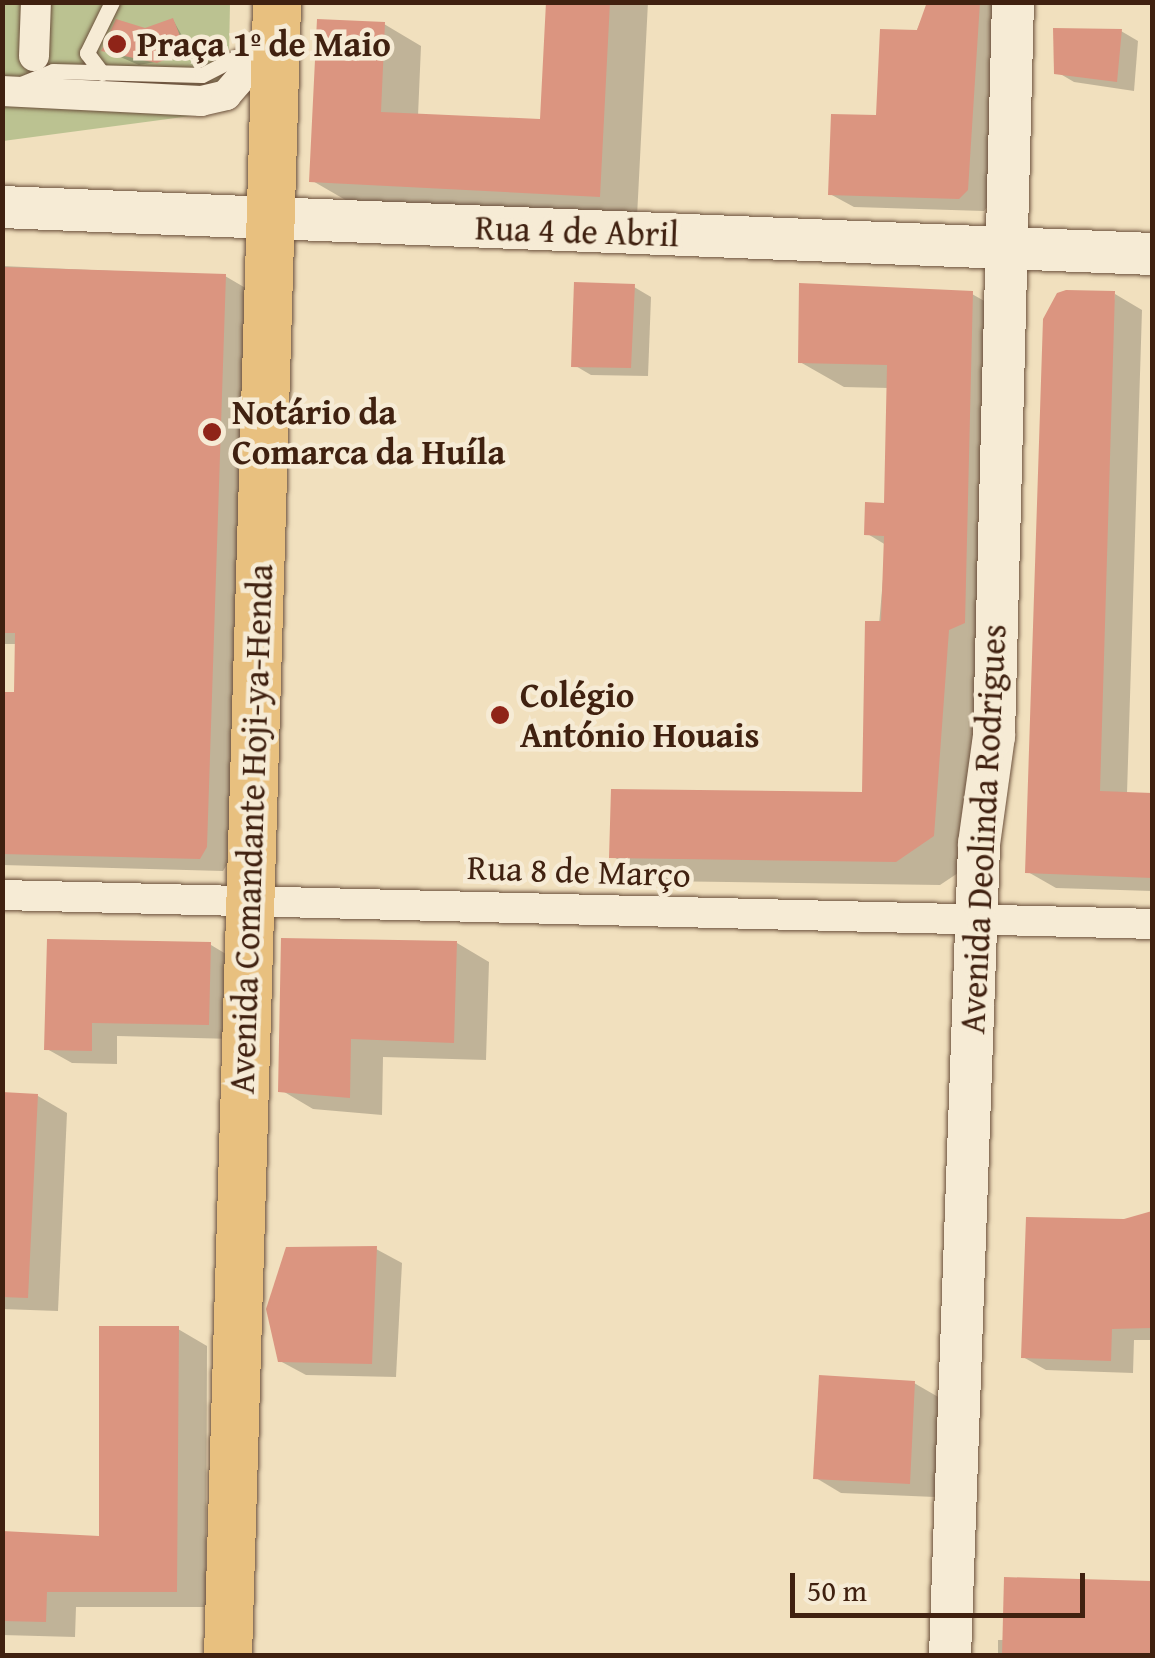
<!DOCTYPE html>
<meta charset="utf-8">
<style>
body{margin:0}
#map{position:relative;width:1155px;height:1658px;overflow:hidden;background:#f1e0be;font-family:"Gentium Book Plus",serif}
div>[style]{position:absolute}
.green>*{inset:0;background:#bbc291}
.shadow>*{inset:0;background:#0003}
.building>*{inset:0;background:#db9580}
.roads{filter:drop-shadow(0 0 2px #6c513c) drop-shadow(0 0 2px #6c513c)}
.lane>*{height:15px;margin:-7.5px;padding:0 7.5px;transform-origin:7.5px;border-radius:7.5px;background:#f6ebd5}
.street>*{height:30px;margin:-15px;padding:0 15px;transform-origin:15px;border-radius:15px;background:#f6ebd5}
.secondary>*{height:42px;margin:-21px;padding:0 21px;transform-origin:21px;border-radius:21px;background:#f6ebd5}
.primary>*{height:48px;margin:-24px;padding:0 24px;transform-origin:24px;border-radius:24px;background:#e8c07f}
.dots>*{width:28px;height:28px;translate:-50% -50%;box-sizing:border-box;border:5px solid #f6ebd5;border-radius:50%}
span{translate:-50% -50%;white-space:nowrap;text-align:center;line-height:1.15;-webkit-text-stroke:9px #f6ebd5;paint-order:stroke}
.poi-label{font-size:35px;color:#402110;font-weight:700}
.left{translate:0 -50%;text-align:left}
.street-label{font-size:35px;color:#402110}
.frame{position:absolute;inset:0;border:5px solid #402110;pointer-events:none}
.scale{position:absolute;left:790px;top:1573px;width:295px;height:45px;box-sizing:border-box;border:5px solid #402110;border-top:0;padding-left:12px;font-size:30px;line-height:35px;white-space:nowrap;color:#402110;-webkit-text-stroke:8px #f6ebd5;paint-order:stroke}
</style>
<div id="map">
<div class="green">
<i style="clip-path:polygon(3px 3px,230px 3px,228px 111px,3px 141px)"></i>
</div>
<div class="shadow">
<i style="clip-path:polygon(548px 2px,648px 2px,637px 217px,349px 202px,311px 180px,384px 24px,421px 46px,418px 116px,543px 122px)"></i>
<i style="clip-path:polygon(929px 2px,1003px 2px,991px 203px,984px 211px,854px 207px,830px 194px,879px 118px)"></i>
<i style="clip-path:polygon(173px 20px,193px 55px,139px 65px,104px 50px)"></i>
<i style="clip-path:polygon(1121px 31px,1138px 41px,1134px 91px,1074px 82px,1057px 72px)"></i>
<i style="clip-path:polygon(2px 266px,225px 276px,249px 290px,229px 861px,223px 871px,2px 865px,2px 694px,17px 695px,17px 644px,2px 644px)"></i>
<i style="clip-path:polygon(634px 287px,651px 297px,648px 376px,591px 375px,574px 365px)"></i>
<i style="clip-path:polygon(972px 294px,1016px 319px,976px 861px,940px 885px,655px 881px,612px 856px,864px 795px,886px 545px,866px 533px,886px 505px,889px 388px,844px 387px,800px 362px)"></i>
<i style="clip-path:polygon(1115px 294px,1142px 310px,1127px 794px,1152px 795px,1152px 891px,1056px 888px,1028px 872px)"></i>
<i style="clip-path:polygon(457px 943px,489px 962px,486px 1060px,383px 1057px,382px 1115px,313px 1109px,281px 1090px)"></i>
<i style="clip-path:polygon(211px 945px,236px 960px,234px 1039px,117px 1036px,117px 1064px,72px 1063px,47px 1049px)"></i>
<i style="clip-path:polygon(2px 1095px,38px 1096px,67px 1113px,58px 1311px,2px 1309px)"></i>
<i style="clip-path:polygon(1152px 1214px,1152px 1340px,1134px 1340px,1133px 1373px,1046px 1370px,1023px 1357px,1124px 1222px)"></i>
<i style="clip-path:polygon(376px 1249px,402px 1263px,396px 1377px,306px 1375px,280px 1361px)"></i>
<i style="clip-path:polygon(178px 1329px,207px 1346px,206px 1607px,76px 1607px,75px 1637px,2px 1635px,2px 1533px,101px 1538px)"></i>
<i style="clip-path:polygon(914px 1383px,940px 1398px,935px 1497px,841px 1493px,816px 1478px)"></i>
<i style="clip-path:polygon(1007px 1580px,1152px 1583px,1152px 1656px,998px 1656px,998px 1640px,1005px 1640px)"></i>
</div>
<div class="building">
<i style="clip-path:polygon(546px 2px,610px 2px,600px 197px,309px 182px,317px 19px,385px 22px,381px 112px,540px 119px)"></i>
<i style="clip-path:polygon(927px 2px,980px 2px,968px 190px,959px 199px,828px 195px,831px 114px,876px 115px,880px 29px,917px 30px)"></i>
<i style="clip-path:polygon(173px 18px,186px 51px,157px 63px,101px 51px,116px 19px,145px 28px)"></i>
<i style="clip-path:polygon(1053px 28px,1122px 29px,1117px 82px,1054px 74px)"></i>
<i style="clip-path:polygon(2px 267px,226px 274px,207px 847px,200px 859px,2px 854px,2px 692px,14px 692px,15px 633px,2px 633px)"></i>
<i style="clip-path:polygon(574px 282px,635px 284px,631px 368px,571px 367px)"></i>
<i style="clip-path:polygon(799px 283px,973px 291px,965px 623px,949px 630px,934px 836px,896px 862px,609px 858px,611px 789px,862px 792px,865px 621px,881px 621px,884px 536px,864px 535px,865px 502px,884px 503px,887px 365px,798px 363px)"></i>
<i style="clip-path:polygon(1066px 290px,1115px 291px,1100px 791px,1152px 793px,1152px 878px,1025px 873px,1043px 319px,1057px 293px)"></i>
<i style="clip-path:polygon(281px 938px,457px 941px,454px 1043px,351px 1039px,350px 1098px,278px 1092px)"></i>
<i style="clip-path:polygon(47px 939px,211px 942px,209px 1025px,92px 1023px,92px 1051px,44px 1050px)"></i>
<i style="clip-path:polygon(2px 1092px,38px 1094px,28px 1298px,2px 1297px)"></i>
<i style="clip-path:polygon(1152px 1211px,1152px 1328px,1112px 1329px,1111px 1361px,1021px 1358px,1026px 1217px,1124px 1219px)"></i>
<i style="clip-path:polygon(377px 1246px,372px 1364px,278px 1362px,266px 1309px,286px 1247px)"></i>
<i style="clip-path:polygon(99px 1326px,179px 1326px,177px 1592px,47px 1592px,46px 1622px,2px 1621px,2px 1531px,99px 1536px)"></i>
<i style="clip-path:polygon(819px 1375px,915px 1381px,910px 1484px,813px 1479px)"></i>
<i style="clip-path:polygon(1004px 1577px,1152px 1581px,1152px 1656px,1002px 1656px)"></i>
</div>
<div class="roads">
<div class="lane">
<i style="left:102px;top:73px;width:25px;rotate:-127deg"></i>
<i style="left:87px;top:53px;width:57px;rotate:-63.9deg"></i>
<i style="left:16px;top:86px;width:40px;rotate:-22deg"></i>
<i style="left:53px;top:71px;width:149px;rotate:1.5deg"></i>
<i style="left:202px;top:75px;width:62px;rotate:-27deg"></i>
</div>
<div class="street">
<i style="left:34px;top:56px;width:54px;rotate:-87.9deg"></i>
<i style="left:2px;top:91px;width:199px;rotate:2.9deg"></i>
<i style="left:201px;top:101px;width:26px;rotate:-13deg"></i>
<i style="left:226px;top:95px;width:72px;rotate:-49deg"></i>
<i style="left:2px;top:895px;width:1150px;rotate:1.44deg"></i>
</div>
<div class="secondary">
<i style="left:2px;top:207px;width:1151px;rotate:2.34deg"></i>
<i style="left:950px;top:1656px;width:813px;rotate:-87.95deg"></i>
<i style="left:979px;top:844px;width:109px;rotate:-82.1deg"></i>
<i style="left:994px;top:736px;width:734px;rotate:-88.52deg"></i>
</div>
<div class="primary">
<i style="left:228px;top:1656px;width:1655px;rotate:-88.3deg"></i>
</div>
</div>
<div class="dots">
<i style="left:117px;top:44px;background:#8f2418"></i>
<i style="left:212px;top:432px;background:#8f2418"></i>
<i style="left:500px;top:715px;background:#8f2418"></i>
</div>
<div class="poi-label">
<span class="left" style="left:137px;top:44px">Praça 1º de Maio</span>
<span class="left" style="left:232px;top:432px">Notário da<br>Comarca da Huíla</span>
<span class="left" style="left:520px;top:715px">Colégio<br>António Houais</span>
</div>
<div class="street-label">
<span style="left:577px;top:231px;rotate:2deg">Rua 4 de Abril</span>
<span style="left:251px;top:829px;rotate:-88deg">Avenida Comandante Hoji-ya-Henda</span>
<span style="left:983px;top:829px;rotate:-87deg">Avenida Deolinda Rodrigues</span>
<span style="left:579px;top:871px;rotate:2deg">Rua 8 de Março</span>
</div>
<div class="frame"></div>
<div class="scale">50 m</div>
</div>
